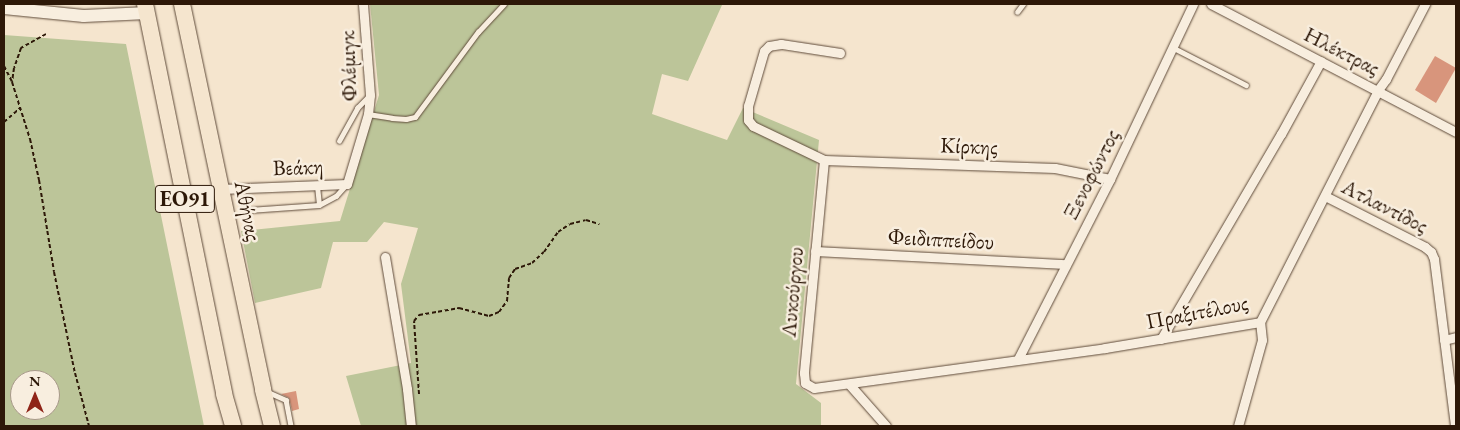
<!DOCTYPE html>
<meta charset="utf-8">
<style>
body{margin:0}
#map{position:relative;width:1460px;height:430px;overflow:hidden;background:#f5e5ce;font-family:"EB Garamond",serif}
div>[style]{position:absolute}
.green>*{inset:0;background:#bcc599}
.building>*{inset:0;background:#d8957c}
.path>*{height:2px;margin-top:-1px;transform-origin:0;background:repeating-linear-gradient(90deg,#2d1808 0 4px,transparent 0 6.5px)}
.roads{filter:drop-shadow(0 0 1px #5f4b3a) drop-shadow(0 0 1px #5f4b3a)}
.lane>*{height:4.5px;margin:-2.25px;padding:0 2.25px;transform-origin:2.25px;border-radius:2.25px;background:#f8eedf}
.street>*{height:9px;margin:-4.5px;padding:0 4.5px;transform-origin:4.5px;border-radius:4.5px;background:#f8eedf}
.secondary>*{height:12px;margin:-6px;padding:0 6px;transform-origin:6px;border-radius:6px;background:#f8eedf}
.highway>*{height:16px;margin:-8px;padding:0 8px;transform-origin:8px;border-radius:8px;background:#f5e5ce}
span{translate:-50% -50%;white-space:nowrap;text-align:center;line-height:1.15;-webkit-text-stroke:5px #f8eedf;paint-order:stroke}
.shield-label span{padding:1px 4px;background:#f8eedf;border:1px solid;border-radius:4px;-webkit-text-stroke-width:0}
.shield-label{font-size:21px;color:#2d1808;font-weight:700}
.street-label{font-size:22px;color:#2d1808}
.frame{position:absolute;inset:0;border:5px solid #2d1808;pointer-events:none}
.north{position:absolute;left:10px;top:370px;width:50px;height:50px;box-sizing:border-box;background:#f8eedf;border:1px solid #a79889;border-radius:50%;rotate:0deg;font-size:14px;font-weight:700;line-height:20px;text-align:center;color:#2d1808}
.north::after{content:'';display:block;margin:auto;width:18px;height:22px;background:#8f2418;clip-path:polygon(50% 0,100% 100%,50% 72%,0 100%)}
</style>
<div id="map">
<div class="green">
<i style="clip-path:polygon(370px 4px,722px 5px,688px 81px,662px 74px,652px 114px,727px 140px,743px 108px,819px 140px,796px 384px,821px 403px,821px 426px,361px 426px,346px 376px,411px 363px,401px 284px,418px 228px,384px 222px,367px 242px,333px 242px,321px 288px,255px 303px,241px 231px,340px 221px,379px 95px)"></i>
<i style="clip-path:polygon(evenodd,4px 35px,126px 44px,204px 426px,4px 426px,4px 35px,20px 380px,50px 380px,50px 410px,20px 410px,20px 380px)"></i>
</div>
<div class="building">
<i style="clip-path:polygon(1435px 56px,1456px 68px,1436px 103px,1415px 90px)"></i>
<i style="clip-path:polygon(296px 391px,299px 409px,292px 411px,289px 398px,281px 394px)"></i>
</div>
<div class="path">
<i style="left:46px;top:34px;width:29px;rotate:151deg"></i>
<i style="left:21px;top:48px;width:21px;rotate:109deg"></i>
<i style="left:14px;top:68px;width:14px;rotate:98deg"></i>
<i style="left:12px;top:82px;width:60px;rotate:72.5deg"></i>
<i style="left:30px;top:139px;width:42px;rotate:77.6deg"></i>
<i style="left:39px;top:180px;width:93px;rotate:80.7deg"></i>
<i style="left:54px;top:272px;width:103px;rotate:78.3deg"></i>
<i style="left:75px;top:373px;width:55px;rotate:75.2deg"></i>
<i style="left:4px;top:66px;width:18px;rotate:63deg"></i>
<i style="left:4px;top:122px;width:21px;rotate:-41deg"></i>
<i style="left:419px;top:394px;width:73px;rotate:-93.9deg"></i>
<i style="left:414px;top:321px;width:8px;rotate:-50deg"></i>
<i style="left:419px;top:315px;width:41px;rotate:-9.9deg"></i>
<i style="left:459px;top:308px;width:31px;rotate:15deg"></i>
<i style="left:489px;top:316px;width:11px;rotate:-22deg"></i>
<i style="left:499px;top:312px;width:14px;rotate:-54deg"></i>
<i style="left:507px;top:301px;width:23px;rotate:-85deg"></i>
<i style="left:509px;top:278px;width:11px;rotate:-56deg"></i>
<i style="left:515px;top:269px;width:18px;rotate:-19deg"></i>
<i style="left:532px;top:263px;width:16px;rotate:-43deg"></i>
<i style="left:544px;top:252px;width:24px;rotate:-55deg"></i>
<i style="left:558px;top:232px;width:14px;rotate:-34deg"></i>
<i style="left:570px;top:224px;width:16px;rotate:-14deg"></i>
<i style="left:586px;top:220px;width:14px;rotate:17deg"></i>
</div>
<div class="roads">
<div class="lane">
<i style="left:1017px;top:12px;width:10px;rotate:-53deg"></i>
<i style="left:1174px;top:48px;width:81px;rotate:27.2deg"></i>
<i style="left:368px;top:114px;width:24px;rotate:9deg"></i>
<i style="left:392px;top:118px;width:14px;rotate:4deg"></i>
<i style="left:406px;top:119px;width:9px;rotate:-13deg"></i>
<i style="left:415px;top:117px;width:106px;rotate:-53.5deg"></i>
<i style="left:478px;top:32px;width:38px;rotate:-47deg"></i>
<i style="left:339px;top:141px;width:38px;rotate:-61deg"></i>
<i style="left:357px;top:108px;width:17px;rotate:-45deg"></i>
<i style="left:319px;top:205px;width:19px;rotate:-28deg"></i>
<i style="left:336px;top:196px;width:13px;rotate:-48deg"></i>
<i style="left:249px;top:210px;width:70px;rotate:-4.1deg"></i>
<i style="left:319px;top:205px;width:20px;rotate:-96deg"></i>
<i style="left:268px;top:392px;width:20px;rotate:24deg"></i>
<i style="left:286px;top:400px;width:26px;rotate:79deg"></i>
</div>
<div class="street">
<i style="left:1211px;top:4px;width:276px;rotate:27.6deg"></i>
<i style="left:840px;top:53px;width:60px;rotate:-171.3deg"></i>
<i style="left:781px;top:44px;width:12px;rotate:171deg"></i>
<i style="left:769px;top:46px;width:7px;rotate:135deg"></i>
<i style="left:764px;top:51px;width:57px;rotate:106.2deg"></i>
<i style="left:748px;top:106px;width:14px;rotate:90deg"></i>
<i style="left:748px;top:120px;width:8px;rotate:50deg"></i>
<i style="left:753px;top:126px;width:79px;rotate:25.6deg"></i>
<i style="left:824px;top:160px;width:231px;rotate:2deg"></i>
<i style="left:1055px;top:168px;width:56px;rotate:11.3deg"></i>
<i style="left:824px;top:160px;width:214px;rotate:95.4deg"></i>
<i style="left:804px;top:373px;width:10px;rotate:84deg"></i>
<i style="left:805px;top:383px;width:10px;rotate:29deg"></i>
<i style="left:814px;top:388px;width:294px;rotate:-7.8deg"></i>
<i style="left:1105px;top:348px;width:157px;rotate:-9.5deg"></i>
<i style="left:1260px;top:322px;width:260px;rotate:-63deg"></i>
<i style="left:1378px;top:90px;width:14px;rotate:-54deg"></i>
<i style="left:1386px;top:79px;width:85px;rotate:-62.5deg"></i>
<i style="left:221px;top:189px;width:126px;rotate:-2.3deg"></i>
<i style="left:347px;top:184px;width:73px;rotate:-73.3deg"></i>
<i style="left:368px;top:114px;width:19px;rotate:-84deg"></i>
<i style="left:370px;top:95px;width:91px;rotate:-94.4deg"></i>
<i style="left:1325px;top:196px;width:112px;rotate:27deg"></i>
<i style="left:1425px;top:247px;width:8px;rotate:40deg"></i>
<i style="left:1431px;top:252px;width:8px;rotate:67deg"></i>
<i style="left:1434px;top:259px;width:168px;rotate:82.8deg"></i>
<i style="left:815px;top:251px;width:251px;rotate:3deg"></i>
<i style="left:385px;top:257px;width:134px;rotate:80.5deg"></i>
<i style="left:407px;top:389px;width:37px;rotate:84deg"></i>
<i style="left:1161px;top:339px;width:238px;rotate:-59.7deg"></i>
<i style="left:1281px;top:134px;width:83px;rotate:-61.3deg"></i>
<i style="left:1444px;top:340px;width:12px;rotate:-14deg"></i>
<i style="left:1018px;top:359px;width:202px;rotate:-62.9deg"></i>
<i style="left:1110px;top:179px;width:194px;rotate:-64.6deg"></i>
<i style="left:849px;top:384px;width:56px;rotate:48.6deg"></i>
<i style="left:1238px;top:426px;width:89px;rotate:-74.4deg"></i>
<i style="left:1262px;top:340px;width:18px;rotate:-96deg"></i>
</div>
<div class="secondary">
<i style="left:4px;top:8px;width:80px;rotate:5.7deg"></i>
<i style="left:84px;top:16px;width:63px;rotate:-2.7deg"></i>
</div>
<div class="highway">
<i style="left:145px;top:4px;width:398px;rotate:78.5deg"></i>
<i style="left:224px;top:394px;width:33px;rotate:74deg"></i>
<i style="left:182px;top:4px;width:394px;rotate:78.1deg"></i>
<i style="left:263px;top:390px;width:37px;rotate:76deg"></i>
</div>
</div>
<div class="shield-label">
<span style="left:185px;top:199px">ΕΟ91</span>
</div>
<div class="street-label">
<span style="left:1342px;top:51px;rotate:27deg">Ηλέκτρας</span>
<span style="left:348px;top:66px;rotate:-92deg">Φλέμιγκ</span>
<span style="left:969px;top:146px;rotate:2deg">Κίρκης</span>
<span style="left:298px;top:167px;rotate:-2deg">Βεάκη</span>
<span style="left:1091px;top:174px;rotate:-63deg">Ξενοφώντος</span>
<span style="left:1385px;top:206px;rotate:27deg">Ατλαντίδος</span>
<span style="left:248px;top:211px;rotate:78deg">Αθήνας</span>
<span style="left:941px;top:239px;rotate:3deg">Φειδιππείδου</span>
<span style="left:792px;top:292px;rotate:-85deg">Λυκούργου</span>
<span style="left:1197px;top:312px;rotate:-11deg">Πραξιτέλους</span>
</div>
<div class="frame"></div>
<div class="north">N</div>
</div>
